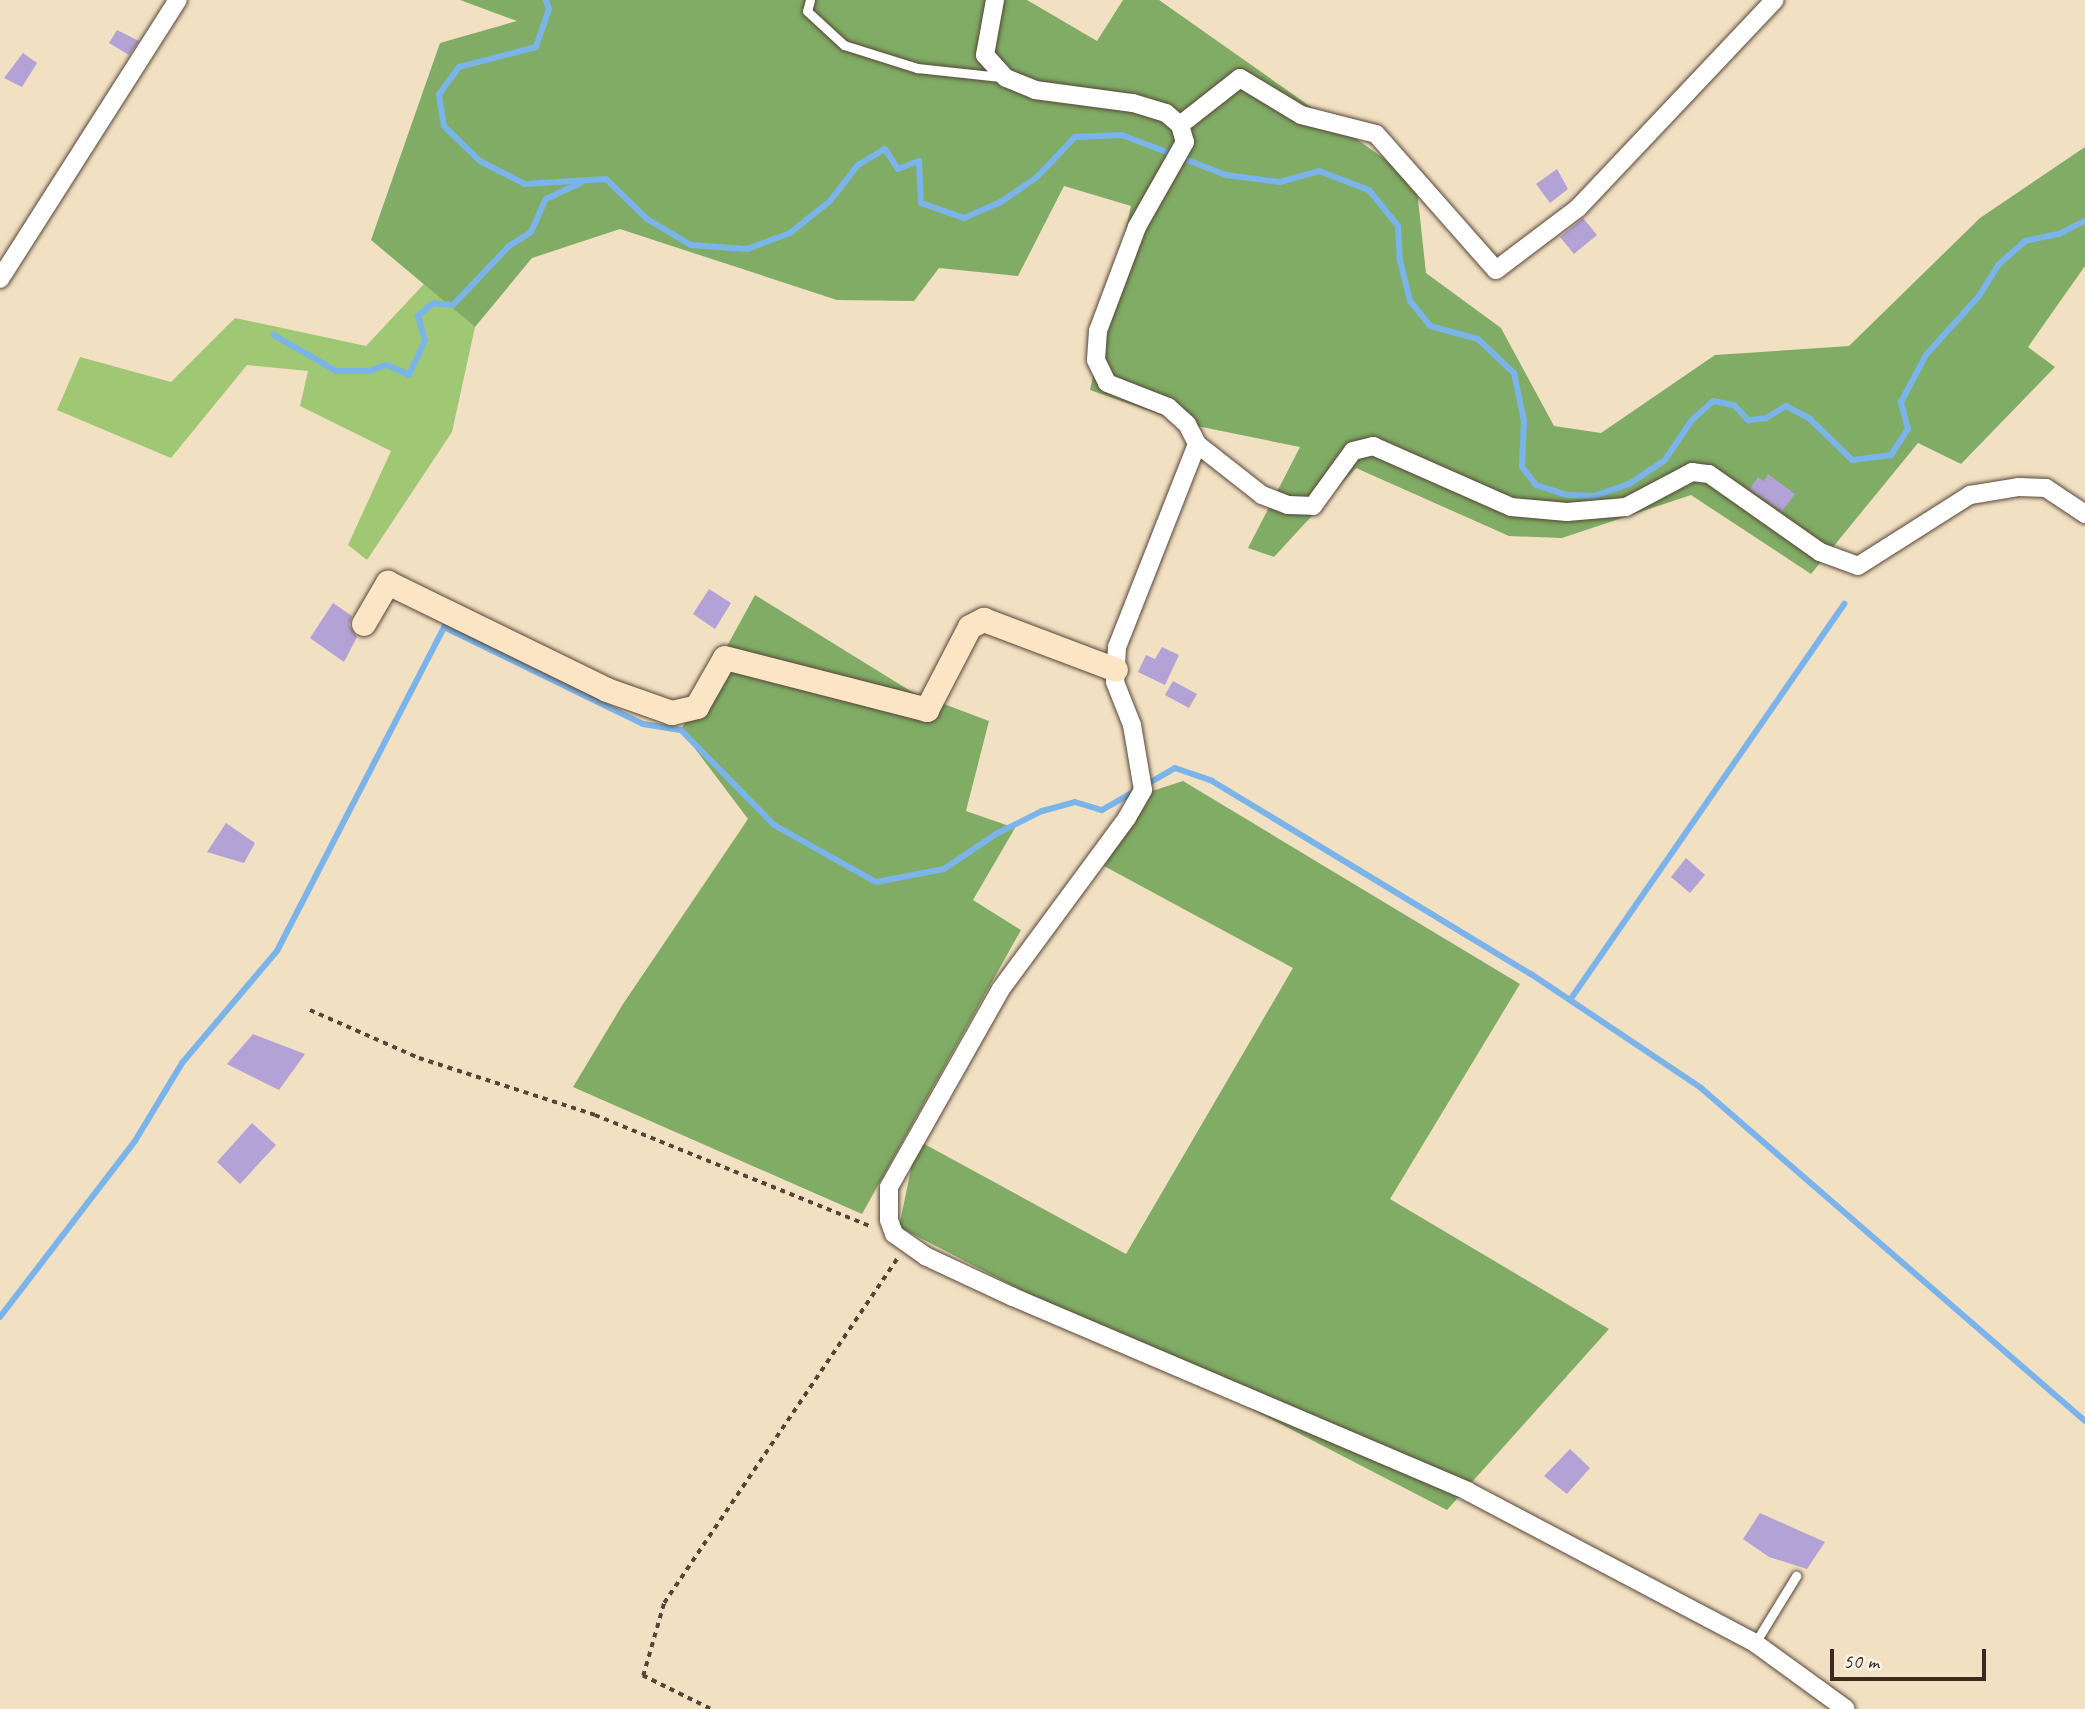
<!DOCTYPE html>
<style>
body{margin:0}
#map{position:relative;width:2085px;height:1709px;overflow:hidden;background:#f2e0c3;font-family:Caveat,sans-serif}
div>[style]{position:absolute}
.green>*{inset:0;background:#a0c773}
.forest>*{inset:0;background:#80ac65}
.stream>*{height:6px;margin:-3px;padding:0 3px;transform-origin:3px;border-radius:3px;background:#7ab4eb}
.building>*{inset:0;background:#b3a2d6}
.path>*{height:3.5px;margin-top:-1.75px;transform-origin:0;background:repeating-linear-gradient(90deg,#564537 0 5px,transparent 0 10px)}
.roads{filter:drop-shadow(0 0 2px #564537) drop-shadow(0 0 2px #564537)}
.lane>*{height:9px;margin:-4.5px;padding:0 4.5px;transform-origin:4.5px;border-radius:4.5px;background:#fff}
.street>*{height:18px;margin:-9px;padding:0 9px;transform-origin:9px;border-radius:9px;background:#fff}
.secondary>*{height:24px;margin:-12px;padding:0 12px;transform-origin:12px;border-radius:12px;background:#fce5c4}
span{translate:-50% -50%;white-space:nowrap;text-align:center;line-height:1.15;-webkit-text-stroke:5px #f7f3e8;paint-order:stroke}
.scale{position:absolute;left:1830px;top:1649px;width:156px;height:32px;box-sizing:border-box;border:4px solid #3b2a1e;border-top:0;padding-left:9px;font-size:21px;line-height:24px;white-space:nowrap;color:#3b2a1e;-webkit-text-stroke:5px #f7f3e8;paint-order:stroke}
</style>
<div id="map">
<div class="green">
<i style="clip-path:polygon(424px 284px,475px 327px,452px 432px,367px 560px,348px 545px,391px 451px,300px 406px,308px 371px,247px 365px,171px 458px,57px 410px,80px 357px,171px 382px,235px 318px,366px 346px)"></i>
</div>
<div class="forest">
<i style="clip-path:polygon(460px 0,1027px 0,1097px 41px,1123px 0,1159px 0,1416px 181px,1426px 273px,1501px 328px,1554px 426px,1601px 433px,1715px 355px,1849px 346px,1980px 218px,2085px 147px,2085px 266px,2028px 347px,2055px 367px,1961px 464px,1918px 443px,1811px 574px,1691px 495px,1562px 538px,1509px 536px,1356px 468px,1274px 557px,1248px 548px,1300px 447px,1187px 424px,1090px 390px,1131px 206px,1064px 186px,1018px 276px,939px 268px,914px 301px,837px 300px,620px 229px,532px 258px,475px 327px,371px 240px,440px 43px,517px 21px)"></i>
<i style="clip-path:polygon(755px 595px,912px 692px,989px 721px,966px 811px,1015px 828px,973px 900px,1021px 930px,862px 1214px,573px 1087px,623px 1004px,748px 819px,681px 730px)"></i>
<i style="clip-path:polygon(1183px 781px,1520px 984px,1390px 1199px,1609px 1329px,1447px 1510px,899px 1227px,917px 1140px,1126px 1254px,1293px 968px,1104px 866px,1152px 791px)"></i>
</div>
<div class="stream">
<i style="left:546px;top:0;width:9px;rotate:72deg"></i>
<i style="left:549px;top:9px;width:40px;rotate:108.9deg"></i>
<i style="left:536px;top:47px;width:80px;rotate:165.4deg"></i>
<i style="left:459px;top:67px;width:34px;rotate:126deg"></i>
<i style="left:439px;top:95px;width:31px;rotate:81deg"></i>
<i style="left:444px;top:126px;width:50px;rotate:44.2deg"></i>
<i style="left:480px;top:161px;width:51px;rotate:27.1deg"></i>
<i style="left:525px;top:184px;width:81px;rotate:-3.5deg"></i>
<i style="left:606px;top:179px;width:57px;rotate:44.3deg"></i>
<i style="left:647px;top:219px;width:51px;rotate:30.6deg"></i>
<i style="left:691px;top:245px;width:56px;rotate:4.1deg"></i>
<i style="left:747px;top:249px;width:46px;rotate:-20.4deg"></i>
<i style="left:790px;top:233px;width:51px;rotate:-38.7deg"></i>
<i style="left:830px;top:201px;width:46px;rotate:-52.1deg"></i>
<i style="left:858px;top:165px;width:31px;rotate:-31deg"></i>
<i style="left:885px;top:149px;width:24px;rotate:57deg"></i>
<i style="left:898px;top:169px;width:22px;rotate:-21deg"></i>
<i style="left:919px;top:161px;width:42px;rotate:87.3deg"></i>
<i style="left:921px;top:203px;width:46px;rotate:19.2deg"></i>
<i style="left:964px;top:218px;width:40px;rotate:-23.4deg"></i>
<i style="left:1001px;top:202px;width:44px;rotate:-34.8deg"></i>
<i style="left:1037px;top:177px;width:55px;rotate:-46.5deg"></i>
<i style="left:1075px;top:137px;width:47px;rotate:-2.4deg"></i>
<i style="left:1122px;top:135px;width:111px;rotate:21deg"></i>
<i style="left:1226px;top:175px;width:54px;rotate:7.4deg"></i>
<i style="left:1280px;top:182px;width:41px;rotate:-15.8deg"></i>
<i style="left:1319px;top:171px;width:53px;rotate:20.8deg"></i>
<i style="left:1369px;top:190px;width:46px;rotate:51.1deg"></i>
<i style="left:1398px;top:226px;width:34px;rotate:87deg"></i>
<i style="left:1400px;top:260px;width:42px;rotate:76.3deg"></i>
<i style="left:1410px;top:301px;width:32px;rotate:51deg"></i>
<i style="left:1430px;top:326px;width:50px;rotate:15.2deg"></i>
<i style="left:1478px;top:339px;width:50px;rotate:43.4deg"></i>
<i style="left:1514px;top:373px;width:49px;rotate:78.2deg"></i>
<i style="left:1524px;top:421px;width:46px;rotate:92.5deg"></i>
<i style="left:1522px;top:467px;width:23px;rotate:52deg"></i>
<i style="left:1536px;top:485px;width:33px;rotate:18deg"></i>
<i style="left:1567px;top:495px;width:27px;rotate:2deg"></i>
<i style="left:1594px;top:496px;width:37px;rotate:-19deg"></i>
<i style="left:1629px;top:484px;width:43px;rotate:-33.7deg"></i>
<i style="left:1665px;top:460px;width:48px;rotate:-56deg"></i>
<i style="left:1692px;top:420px;width:28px;rotate:-42deg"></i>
<i style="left:1713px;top:401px;width:21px;rotate:11deg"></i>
<i style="left:1734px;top:405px;width:21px;rotate:47deg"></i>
<i style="left:1748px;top:420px;width:18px;rotate:-6deg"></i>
<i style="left:1766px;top:418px;width:23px;rotate:-31deg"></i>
<i style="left:1786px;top:406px;width:27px;rotate:28deg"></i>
<i style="left:1810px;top:419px;width:59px;rotate:44.3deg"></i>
<i style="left:1852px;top:460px;width:39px;rotate:-7deg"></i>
<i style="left:1891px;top:455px;width:31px;rotate:-57deg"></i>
<i style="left:1908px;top:429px;width:28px;rotate:-105deg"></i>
<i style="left:1901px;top:402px;width:53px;rotate:-62deg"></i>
<i style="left:1926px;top:355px;width:79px;rotate:-48.1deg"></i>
<i style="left:1979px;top:296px;width:38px;rotate:-58deg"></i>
<i style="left:1999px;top:264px;width:35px;rotate:-41deg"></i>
<i style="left:2025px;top:241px;width:35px;rotate:-12deg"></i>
<i style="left:2059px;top:234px;width:29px;rotate:-27deg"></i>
<i style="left:274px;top:335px;width:72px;rotate:30.1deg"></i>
<i style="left:336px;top:371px;width:32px"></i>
<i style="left:368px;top:371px;width:20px;rotate:-18deg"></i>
<i style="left:387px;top:365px;width:24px;rotate:24deg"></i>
<i style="left:409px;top:375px;width:38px;rotate:-65deg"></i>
<i style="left:425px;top:340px;width:25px;rotate:-106deg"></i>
<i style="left:418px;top:316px;width:20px;rotate:-41deg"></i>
<i style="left:433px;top:303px;width:20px;rotate:6deg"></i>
<i style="left:453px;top:305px;width:81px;rotate:-46.5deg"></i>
<i style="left:509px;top:246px;width:26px;rotate:-32deg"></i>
<i style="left:531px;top:232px;width:36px;rotate:-66deg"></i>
<i style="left:546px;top:199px;width:38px;rotate:-25deg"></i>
<i style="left:1570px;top:1000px;width:482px;rotate:-55.3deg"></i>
<i style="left:0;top:1317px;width:222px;rotate:-52.5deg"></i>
<i style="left:135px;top:1141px;width:91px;rotate:-58.9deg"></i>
<i style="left:182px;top:1063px;width:147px;rotate:-49.7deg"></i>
<i style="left:277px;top:951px;width:365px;rotate:-62.7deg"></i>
<i style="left:444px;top:627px;width:221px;rotate:26deg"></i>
<i style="left:643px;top:724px;width:38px;rotate:9deg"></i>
<i style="left:681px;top:730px;width:133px;rotate:45.6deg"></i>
<i style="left:774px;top:825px;width:117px;rotate:29.2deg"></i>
<i style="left:876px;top:882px;width:69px;rotate:-10.8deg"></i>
<i style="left:944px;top:869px;width:63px;rotate:-33.9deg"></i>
<i style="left:996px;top:834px;width:51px;rotate:-26.6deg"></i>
<i style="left:1042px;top:811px;width:34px;rotate:-15deg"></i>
<i style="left:1075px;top:802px;width:28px;rotate:17deg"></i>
<i style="left:1102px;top:810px;width:84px;rotate:-29.9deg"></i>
<i style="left:1175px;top:768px;width:39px;rotate:19deg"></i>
<i style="left:1212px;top:781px;width:373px;rotate:31.2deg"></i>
<i style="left:1531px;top:974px;width:205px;rotate:33.8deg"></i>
<i style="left:1701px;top:1088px;width:508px;rotate:40.93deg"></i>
</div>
<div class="building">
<i style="clip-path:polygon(117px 30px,139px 41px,129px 55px,109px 43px)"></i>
<i style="clip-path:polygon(23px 53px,37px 63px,22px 87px,4px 78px)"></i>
<i style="clip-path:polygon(1557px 169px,1568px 189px,1550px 203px,1536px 184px)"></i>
<i style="clip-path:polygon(1583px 218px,1597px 235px,1574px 254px,1560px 237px)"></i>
<i style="clip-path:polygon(1768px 474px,1795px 494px,1782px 511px,1750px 489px,1758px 477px,1764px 481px)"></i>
<i style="clip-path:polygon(709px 589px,731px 603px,715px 629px,693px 614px)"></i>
<i style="clip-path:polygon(333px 603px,352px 616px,349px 625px,357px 637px,344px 662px,310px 638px)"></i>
<i style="clip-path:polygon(1162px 647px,1179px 655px,1165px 685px,1138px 672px,1146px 655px,1155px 659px)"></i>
<i style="clip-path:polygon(1173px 681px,1197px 694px,1189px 708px,1165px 695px)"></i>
<i style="clip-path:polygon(226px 823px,255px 843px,244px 863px,207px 852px)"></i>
<i style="clip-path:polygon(1686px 858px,1705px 875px,1690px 893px,1671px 877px)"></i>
<i style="clip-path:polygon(253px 1034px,305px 1054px,279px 1090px,227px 1064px)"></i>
<i style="clip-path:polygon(252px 1123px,276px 1145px,240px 1184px,217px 1162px)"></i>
<i style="clip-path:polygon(1570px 1449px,1590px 1468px,1567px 1494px,1544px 1476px)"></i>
<i style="clip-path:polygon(1760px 1513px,1825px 1542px,1807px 1569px,1769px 1557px,1743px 1539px)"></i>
</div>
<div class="path">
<i style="left:310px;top:1010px;width:119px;rotate:23.8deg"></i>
<i style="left:419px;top:1058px;width:185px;rotate:17.9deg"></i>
<i style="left:595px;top:1115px;width:299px;rotate:22deg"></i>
<i style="left:710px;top:1709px;width:75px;rotate:-153.8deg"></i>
<i style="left:643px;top:1676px;width:76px;rotate:-74deg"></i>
<i style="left:664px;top:1603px;width:417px;rotate:-55.9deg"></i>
</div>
<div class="roads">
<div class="lane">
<i style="left:810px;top:0;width:11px;rotate:105deg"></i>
<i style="left:807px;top:11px;width:50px;rotate:42.6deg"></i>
<i style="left:844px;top:45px;width:77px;rotate:17.5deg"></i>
<i style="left:917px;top:68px;width:84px;rotate:6.1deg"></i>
<i style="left:1755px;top:1643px;width:79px;rotate:-58.5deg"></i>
</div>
<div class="street">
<i style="left:995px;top:0;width:56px;rotate:100.3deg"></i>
<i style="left:985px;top:55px;width:31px;rotate:48deg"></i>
<i style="left:1006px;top:78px;width:31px;rotate:22deg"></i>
<i style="left:1035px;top:90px;width:99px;rotate:7.6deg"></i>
<i style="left:1133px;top:103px;width:34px;rotate:17deg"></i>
<i style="left:1166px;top:113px;width:18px;rotate:41deg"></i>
<i style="left:1180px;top:125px;width:18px;rotate:74deg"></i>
<i style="left:1185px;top:142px;width:98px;rotate:119.5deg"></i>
<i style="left:1137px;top:227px;width:111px;rotate:110.6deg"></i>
<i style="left:1098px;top:331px;width:29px;rotate:94deg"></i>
<i style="left:1096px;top:360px;width:25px;rotate:64deg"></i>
<i style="left:1107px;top:383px;width:66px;rotate:21.5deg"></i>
<i style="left:1168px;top:407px;width:25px;rotate:42deg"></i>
<i style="left:1187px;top:424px;width:22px;rotate:63deg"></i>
<i style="left:1197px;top:444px;width:218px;rotate:111.5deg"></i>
<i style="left:1117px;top:647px;width:35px;rotate:93deg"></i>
<i style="left:1115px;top:682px;width:46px;rotate:68.4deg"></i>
<i style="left:1132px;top:725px;width:66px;rotate:80.4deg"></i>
<i style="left:1143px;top:790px;width:32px;rotate:120deg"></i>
<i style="left:1127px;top:818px;width:212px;rotate:126.4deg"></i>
<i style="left:1001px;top:989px;width:227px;rotate:119.5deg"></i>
<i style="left:889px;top:1187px;width:33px;rotate:90deg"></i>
<i style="left:889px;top:1220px;width:15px;rotate:70deg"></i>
<i style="left:894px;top:1234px;width:38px;rotate:35deg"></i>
<i style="left:925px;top:1256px;width:97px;rotate:25deg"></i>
<i style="left:1013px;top:1297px;width:494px;rotate:23.1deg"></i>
<i style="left:1467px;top:1491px;width:326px;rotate:27.8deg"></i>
<i style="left:1755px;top:1643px;width:112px;rotate:36deg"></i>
<i style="left:1180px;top:125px;width:76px;rotate:-38.1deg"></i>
<i style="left:1240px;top:78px;width:71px;rotate:31.2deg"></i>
<i style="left:1301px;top:115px;width:77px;rotate:14.2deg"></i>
<i style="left:1376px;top:134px;width:181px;rotate:48.6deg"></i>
<i style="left:1496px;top:270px;width:103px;rotate:-37.1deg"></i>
<i style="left:1578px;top:208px;width:286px;rotate:-46.6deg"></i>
<i style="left:0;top:279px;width:331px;rotate:-57.5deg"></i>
<i style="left:1197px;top:444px;width:83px;rotate:38.1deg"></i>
<i style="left:1262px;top:495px;width:28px;rotate:21deg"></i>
<i style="left:1288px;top:505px;width:25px;rotate:2deg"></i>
<i style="left:1313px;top:506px;width:68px;rotate:-54deg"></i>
<i style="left:1353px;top:451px;width:21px;rotate:-14deg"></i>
<i style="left:1373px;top:446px;width:151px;rotate:23.8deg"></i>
<i style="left:1511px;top:507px;width:56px;rotate:5.1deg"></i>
<i style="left:1567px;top:512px;width:59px;rotate:-4.8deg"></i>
<i style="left:1626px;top:507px;width:75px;rotate:-27.9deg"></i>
<i style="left:1692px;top:472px;width:17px;rotate:7deg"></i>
<i style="left:1709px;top:474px;width:136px;rotate:35.1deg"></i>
<i style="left:1820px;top:552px;width:40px;rotate:20.2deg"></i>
<i style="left:1858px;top:566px;width:133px;rotate:-32.4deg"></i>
<i style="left:1970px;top:495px;width:50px;rotate:-9.3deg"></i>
<i style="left:2019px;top:487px;width:27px;rotate:2deg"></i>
<i style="left:2046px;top:488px;width:47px;rotate:33.7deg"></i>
</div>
<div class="secondary">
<i style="left:364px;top:624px;width:48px;rotate:-59.7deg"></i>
<i style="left:388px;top:583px;width:244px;rotate:26deg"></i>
<i style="left:607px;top:690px;width:69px;rotate:19.5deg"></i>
<i style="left:672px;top:713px;width:26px;rotate:-13deg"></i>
<i style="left:697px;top:707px;width:56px;rotate:-60.3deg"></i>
<i style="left:725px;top:658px;width:209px;rotate:14.4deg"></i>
<i style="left:927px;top:710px;width:93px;rotate:-62.6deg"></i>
<i style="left:970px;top:627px;width:16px;rotate:-27deg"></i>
<i style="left:984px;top:620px;width:141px;rotate:20.7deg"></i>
</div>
</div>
<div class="scale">50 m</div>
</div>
